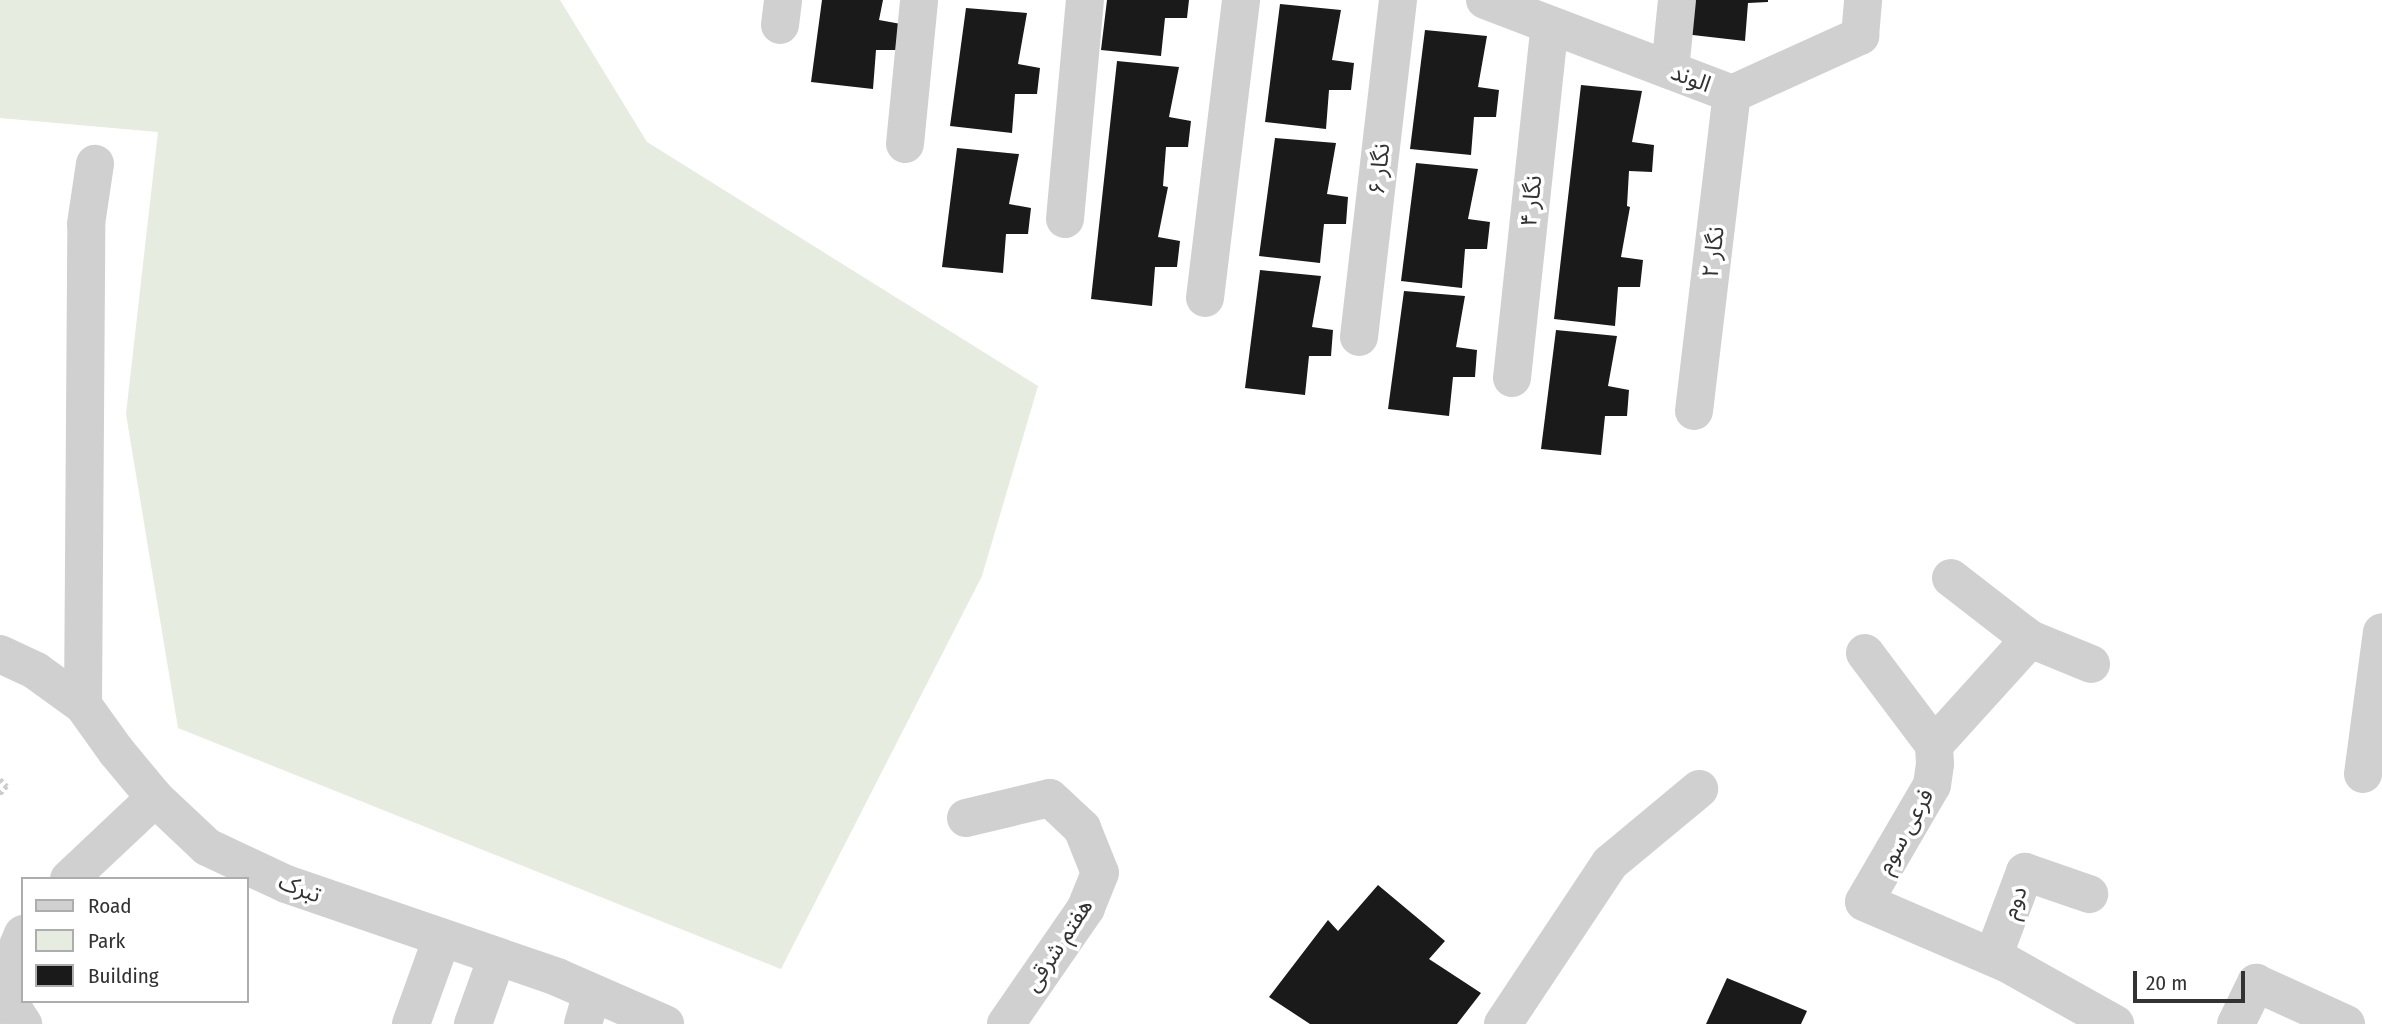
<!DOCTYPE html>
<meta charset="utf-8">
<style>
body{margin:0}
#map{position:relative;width:2382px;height:1024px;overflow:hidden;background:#fff;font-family:"Fira Sans Condensed","Noto Sans Arabic",sans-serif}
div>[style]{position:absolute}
.green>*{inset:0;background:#e6ecdf}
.building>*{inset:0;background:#1a1a1a}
.path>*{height:4.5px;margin-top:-2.25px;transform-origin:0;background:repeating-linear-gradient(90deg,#cdcdcd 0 3.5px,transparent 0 7px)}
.minor>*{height:38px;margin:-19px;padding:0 19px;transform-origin:19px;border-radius:19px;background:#d0d0d0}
.tertiary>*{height:38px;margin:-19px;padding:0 19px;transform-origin:19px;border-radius:19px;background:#d0d0d0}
span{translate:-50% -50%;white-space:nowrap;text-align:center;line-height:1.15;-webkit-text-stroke:7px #fff;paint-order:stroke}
.street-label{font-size:23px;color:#333}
.legend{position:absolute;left:21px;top:877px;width:228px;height:126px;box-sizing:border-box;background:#fff;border:2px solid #adadad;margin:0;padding:9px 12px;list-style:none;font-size:21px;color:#333}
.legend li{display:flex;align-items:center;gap:14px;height:35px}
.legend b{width:35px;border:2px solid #adadad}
.scale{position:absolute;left:2133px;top:971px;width:112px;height:32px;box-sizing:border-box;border:4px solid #333;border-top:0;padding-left:9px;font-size:21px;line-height:24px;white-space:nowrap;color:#333;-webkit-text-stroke:5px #fff;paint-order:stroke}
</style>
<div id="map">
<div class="green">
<i style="clip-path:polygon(0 0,560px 0,647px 142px,1038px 386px,982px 576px,781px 969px,178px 728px,126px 414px,158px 132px,0 118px)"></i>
</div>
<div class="building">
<i style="clip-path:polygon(822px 0,883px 0,879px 20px,901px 24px,898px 50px,876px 50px,873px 89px,811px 82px)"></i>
<i style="clip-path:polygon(1107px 0,1189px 0,1187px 18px,1165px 18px,1161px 56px,1101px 50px)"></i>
<i style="clip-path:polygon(1688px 0,1768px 0,1768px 2px,1748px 3px,1745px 41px,1684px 34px)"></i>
<i style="clip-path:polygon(1280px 4px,1341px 10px,1332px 60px,1354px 63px,1351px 90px,1329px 90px,1326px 129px,1265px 122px)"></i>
<i style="clip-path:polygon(966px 8px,1027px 13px,1018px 64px,1040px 68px,1037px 94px,1015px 94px,1012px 133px,950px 126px)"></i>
<i style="clip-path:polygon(1425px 30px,1487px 36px,1478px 87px,1499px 90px,1496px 117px,1474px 117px,1471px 155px,1410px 149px)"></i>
<i style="clip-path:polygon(1117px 61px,1179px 67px,1169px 117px,1191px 121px,1188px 147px,1166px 147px,1163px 186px,1168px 187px,1158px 237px,1180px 241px,1177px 267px,1155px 267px,1152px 306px,1091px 299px)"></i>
<i style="clip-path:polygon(1581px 85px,1642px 91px,1632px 142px,1654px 145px,1652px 172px,1629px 171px,1627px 206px,1630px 207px,1621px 257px,1643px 260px,1640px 287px,1618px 287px,1615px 326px,1554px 319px)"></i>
<i style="clip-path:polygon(1275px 138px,1336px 143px,1327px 194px,1348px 197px,1346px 224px,1324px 224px,1320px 263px,1259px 256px)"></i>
<i style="clip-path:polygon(957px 148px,1019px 154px,1009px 204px,1031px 208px,1028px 234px,1006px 234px,1003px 273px,942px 267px)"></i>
<i style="clip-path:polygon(1416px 163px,1478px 169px,1468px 219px,1490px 222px,1487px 249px,1465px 249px,1462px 288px,1401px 281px)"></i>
<i style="clip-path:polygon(1260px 270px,1321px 276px,1312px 327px,1333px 330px,1331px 356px,1309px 356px,1305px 395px,1245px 388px)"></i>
<i style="clip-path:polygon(1404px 291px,1465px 296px,1456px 347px,1477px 350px,1475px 377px,1453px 377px,1449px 416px,1388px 409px)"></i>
<i style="clip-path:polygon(1556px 330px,1617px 336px,1608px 386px,1629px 390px,1627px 416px,1605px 416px,1601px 455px,1541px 449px)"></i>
<i style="clip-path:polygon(1378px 885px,1445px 941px,1429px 959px,1481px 993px,1457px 1024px,1310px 1024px,1269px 997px,1328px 920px,1338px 931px)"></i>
<i style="clip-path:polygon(1727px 978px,1807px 1011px,1801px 1024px,1706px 1024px)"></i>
</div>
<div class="path">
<i style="left:0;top:779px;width:10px;rotate:45deg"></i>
<i style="left:7px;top:786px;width:11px;rotate:131deg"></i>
</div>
<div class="minor">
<i style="left:1485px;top:0;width:264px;rotate:20.8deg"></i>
<i style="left:1732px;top:94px;width:141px;rotate:-24.4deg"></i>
<i style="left:1860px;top:36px;width:36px;rotate:-85deg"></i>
<i style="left:780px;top:25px;width:25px;rotate:-83deg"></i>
<i style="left:1670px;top:70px;width:70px;rotate:-84.3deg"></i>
<i style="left:905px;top:144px;width:145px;rotate:-84.4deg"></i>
<i style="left:1065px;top:219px;width:220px;rotate:-84.8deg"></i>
<i style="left:1205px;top:298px;width:300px;rotate:-83.1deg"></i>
<i style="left:1359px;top:337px;width:339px;rotate:-83.4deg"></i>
<i style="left:1512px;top:378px;width:355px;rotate:-83.9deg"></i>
<i style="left:1694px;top:411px;width:319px;rotate:-83.2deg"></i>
<i style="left:1951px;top:578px;width:100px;rotate:37.7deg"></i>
<i style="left:2030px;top:639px;width:66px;rotate:22.3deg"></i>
<i style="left:1865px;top:653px;width:115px;rotate:53.1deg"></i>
<i style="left:1934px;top:745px;width:19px;rotate:87deg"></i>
<i style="left:1935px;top:764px;width:21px;rotate:98deg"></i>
<i style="left:1932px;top:785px;width:135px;rotate:120.2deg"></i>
<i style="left:1864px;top:902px;width:157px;rotate:23.3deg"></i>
<i style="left:2008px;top:964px;width:123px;rotate:29.3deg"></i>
<i style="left:0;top:654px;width:40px;rotate:25deg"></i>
<i style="left:36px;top:671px;width:58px;rotate:35.9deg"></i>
<i style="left:83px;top:705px;width:57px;rotate:54.3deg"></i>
<i style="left:83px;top:705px;width:481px;rotate:-89.6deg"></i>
<i style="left:86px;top:224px;width:61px;rotate:-81.5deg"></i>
<i style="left:1934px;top:745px;width:143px;rotate:-47.8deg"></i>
<i style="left:2363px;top:774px;width:143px;rotate:-82.4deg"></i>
<i style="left:966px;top:818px;width:86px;rotate:-13.4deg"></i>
<i style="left:1050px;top:798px;width:44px;rotate:43.2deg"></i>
<i style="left:1082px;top:828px;width:48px;rotate:68.2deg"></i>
<i style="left:1100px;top:873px;width:38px;rotate:112deg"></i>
<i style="left:1086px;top:908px;width:141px;rotate:124.6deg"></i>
<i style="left:69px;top:879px;width:118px;rotate:-43.3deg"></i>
<i style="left:23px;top:934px;width:38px;rotate:113deg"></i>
<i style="left:8px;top:969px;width:41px;rotate:81.7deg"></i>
<i style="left:14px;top:1010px;width:17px;rotate:57deg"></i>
<i style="left:1993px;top:957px;width:91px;rotate:-69.4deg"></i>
<i style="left:2025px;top:872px;width:68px;rotate:19deg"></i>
<i style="left:411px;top:1024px;width:91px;rotate:-70.2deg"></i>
<i style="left:473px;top:1024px;width:71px;rotate:-70.3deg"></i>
<i style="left:583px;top:1024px;width:32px;rotate:-74deg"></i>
<i style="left:1503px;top:1024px;width:193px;rotate:-56.4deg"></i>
<i style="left:1610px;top:863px;width:116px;rotate:-39.7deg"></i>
<i style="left:2236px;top:1024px;width:46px;rotate:-64deg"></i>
<i style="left:2256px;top:983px;width:99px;rotate:24.5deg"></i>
</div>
<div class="tertiary">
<i style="left:116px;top:751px;width:61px;rotate:50.3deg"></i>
<i style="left:155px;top:798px;width:71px;rotate:43.3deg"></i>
<i style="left:207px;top:847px;width:87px;rotate:25.1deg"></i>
<i style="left:286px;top:884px;width:287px;rotate:18.9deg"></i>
<i style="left:557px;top:977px;width:118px;rotate:23.5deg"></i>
</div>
<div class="street-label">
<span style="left:1691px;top:78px;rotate:21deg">الوند</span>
<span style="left:1379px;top:169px;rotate:-84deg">نگار ۶</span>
<span style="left:1531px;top:201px;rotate:-84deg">نگار ۴</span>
<span style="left:1713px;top:252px;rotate:-83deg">نگار ۲</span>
<span style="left:1905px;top:831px;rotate:-61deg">فرعی سوم</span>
<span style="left:300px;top:888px;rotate:21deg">تبرک</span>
<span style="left:2014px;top:902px;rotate:-69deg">دوم</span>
<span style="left:1058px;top:945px;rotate:-57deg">هفتم شرقی</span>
</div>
<ul class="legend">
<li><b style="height:9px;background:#d0d0d0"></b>Road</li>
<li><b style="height:19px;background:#e6ecdf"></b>Park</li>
<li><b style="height:19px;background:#1a1a1a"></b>Building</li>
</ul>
<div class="scale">20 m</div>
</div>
